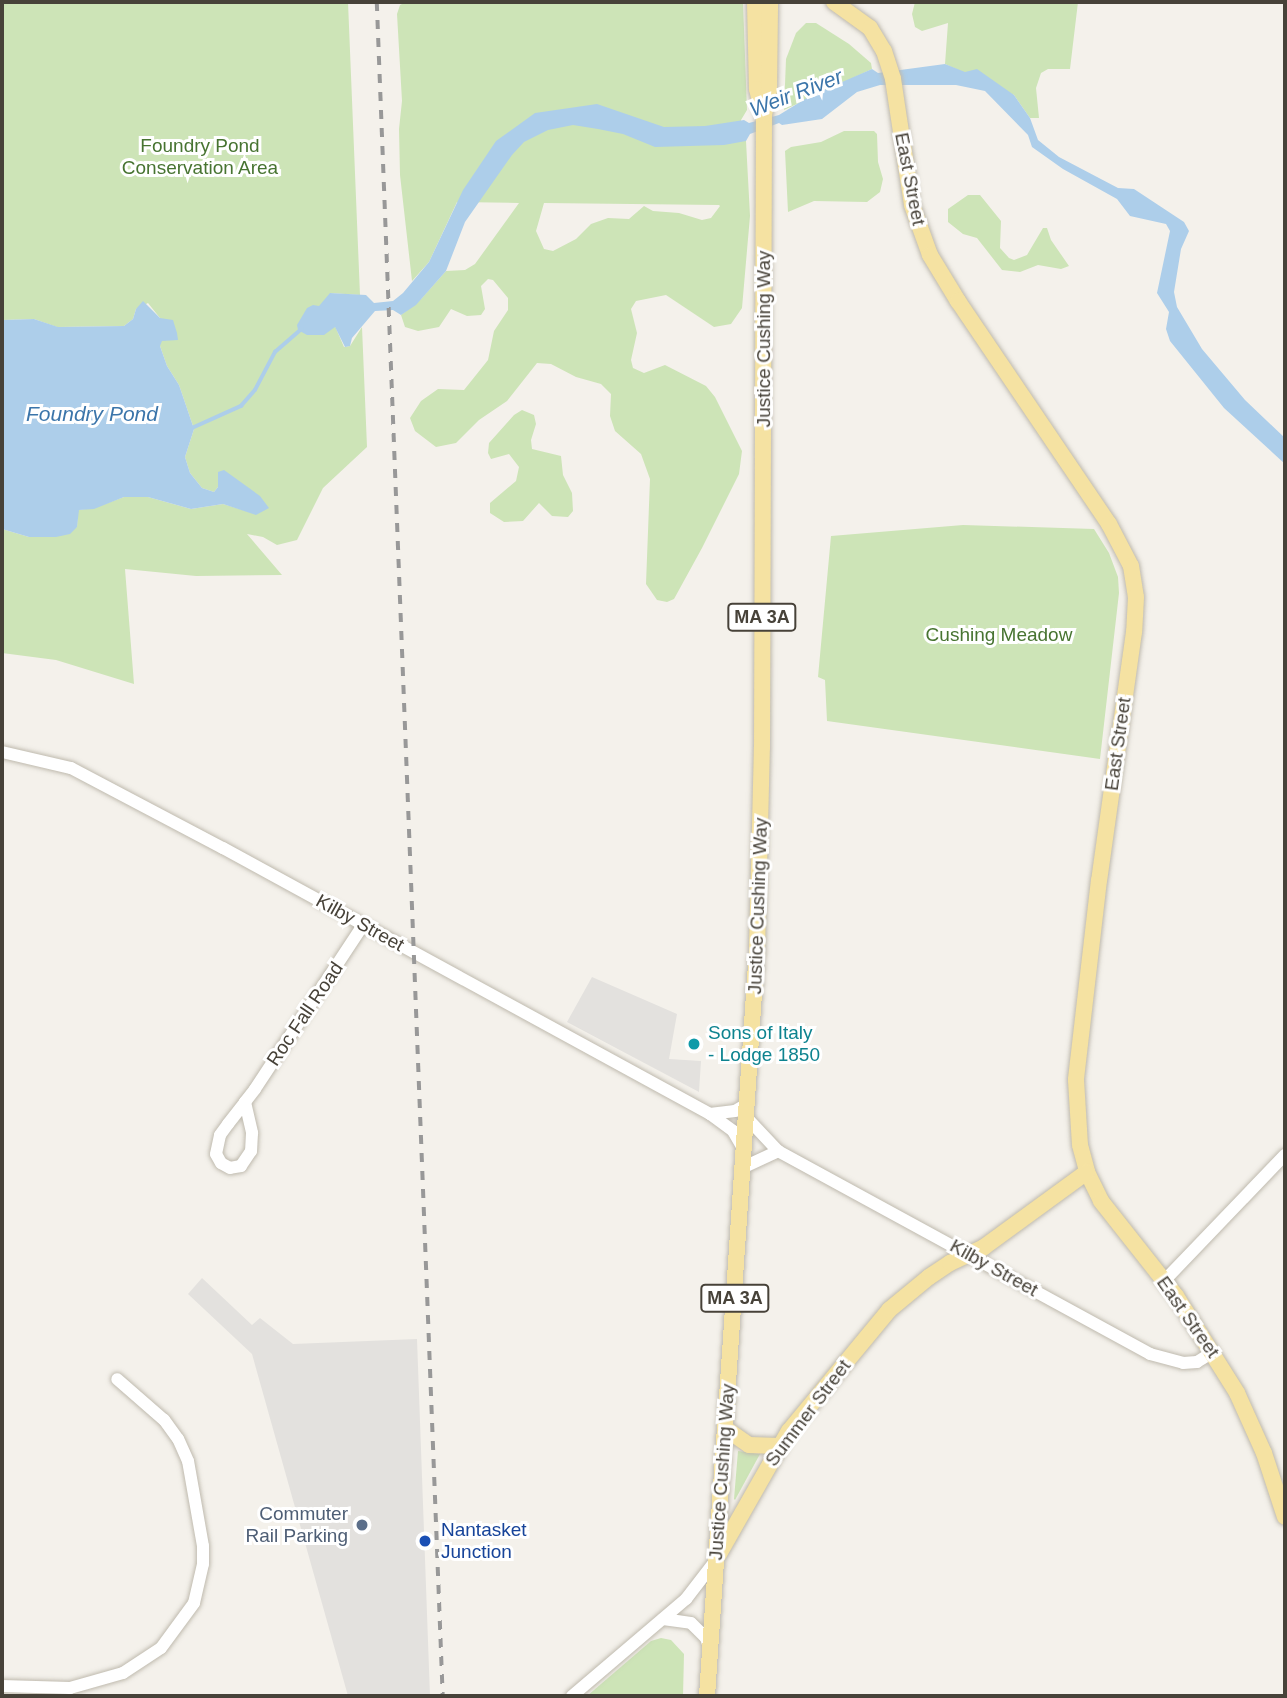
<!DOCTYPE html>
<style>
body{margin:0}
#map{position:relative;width:1287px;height:1698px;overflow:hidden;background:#f4f1eb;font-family:Arial,sans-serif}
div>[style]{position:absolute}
.green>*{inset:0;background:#cde4b7}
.parking>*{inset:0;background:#e3e1de}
.water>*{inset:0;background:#adceea}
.stream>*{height:3.5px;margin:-1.75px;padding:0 1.75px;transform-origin:1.75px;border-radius:1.75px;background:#adceea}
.roads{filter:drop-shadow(0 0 2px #bfbaae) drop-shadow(0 0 2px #bfbaae)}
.minor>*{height:12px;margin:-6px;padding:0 6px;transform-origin:6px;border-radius:6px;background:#fff}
.major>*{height:16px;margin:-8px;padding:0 8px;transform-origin:8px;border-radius:8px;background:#f5e2a2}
.rail>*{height:3.5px;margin-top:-1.75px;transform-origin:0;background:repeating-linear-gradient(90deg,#989898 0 9px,transparent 0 18px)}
.dots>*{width:19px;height:19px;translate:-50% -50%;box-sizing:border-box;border:4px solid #fff;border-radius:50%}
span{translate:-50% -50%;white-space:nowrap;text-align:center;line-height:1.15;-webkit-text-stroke:6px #fff;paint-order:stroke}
.shield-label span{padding:2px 5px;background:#fff;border:2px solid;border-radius:5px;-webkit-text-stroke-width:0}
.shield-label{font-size:18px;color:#474239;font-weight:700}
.park-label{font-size:19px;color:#477431}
.street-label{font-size:19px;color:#474239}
.culture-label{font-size:19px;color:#0d838f}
.left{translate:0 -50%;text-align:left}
.service-label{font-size:19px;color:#4e5e75}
.right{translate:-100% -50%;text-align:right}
.transit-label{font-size:19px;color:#164399}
.water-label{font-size:21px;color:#3b75aa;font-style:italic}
.frame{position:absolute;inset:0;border:4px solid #474239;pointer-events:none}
</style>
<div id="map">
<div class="green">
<i style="clip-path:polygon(2px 2px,348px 2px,360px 295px,330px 293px,335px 326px,344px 347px,350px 346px,362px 327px,367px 447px,323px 488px,297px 540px,277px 545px,263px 537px,247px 534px,282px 575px,196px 576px,125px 569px,134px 684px,56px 660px,2px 653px,2px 529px,29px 537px,77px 527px,78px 510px,94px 508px,124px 497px,148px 497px,191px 509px,223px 504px,256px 514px,218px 472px,218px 487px,214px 492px,202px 488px,190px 473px,185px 457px,194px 429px,179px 385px,167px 366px,160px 346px,160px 318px,148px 303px,136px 309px,133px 319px,124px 326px,57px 327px,34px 319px,2px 320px)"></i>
<i style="clip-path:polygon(evenodd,406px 2px,743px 2px,747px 110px,741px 120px,741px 141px,746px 141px,750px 216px,742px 308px,731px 324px,714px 327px,666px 295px,636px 301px,631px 309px,637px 333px,631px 360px,633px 368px,644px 373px,665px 365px,706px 386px,715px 397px,742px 451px,739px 474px,702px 548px,674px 599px,667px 602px,657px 600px,646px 584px,650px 479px,641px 454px,615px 431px,610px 416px,611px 394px,601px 384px,576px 377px,551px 364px,537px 363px,507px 401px,479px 420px,456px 443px,436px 447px,415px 431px,410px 418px,421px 401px,438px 389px,464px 390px,488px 360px,494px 331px,508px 310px,508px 298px,493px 280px,488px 279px,481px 286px,485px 309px,481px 315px,467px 316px,451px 309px,439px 327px,418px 331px,405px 327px,401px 315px,421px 299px,446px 271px,465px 270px,475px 264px,519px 203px,457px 202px,429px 262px,412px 281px,400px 175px,399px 129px,402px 101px,397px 14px,400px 5px,406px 2px,544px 203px,719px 205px,720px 206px,711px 218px,702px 220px,679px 213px,653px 211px,644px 206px,629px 219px,608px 218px,591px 224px,576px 239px,553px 251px,544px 249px,536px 231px,544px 203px)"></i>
<i style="clip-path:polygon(915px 2px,1078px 2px,1070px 69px,1048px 69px,1041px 73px,1036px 88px,1039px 118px,1030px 118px,1014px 95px,945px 64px,948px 23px,922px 31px,915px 27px,912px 14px)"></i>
<i style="clip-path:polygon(806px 23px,816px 23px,849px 44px,871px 63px,872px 69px,784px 110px,786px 59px,796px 33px)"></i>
<i style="clip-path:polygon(844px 131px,874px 131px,877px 134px,878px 162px,883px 179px,880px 192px,867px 202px,814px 201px,788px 212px,785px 151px,791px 147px,821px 142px)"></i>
<i style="clip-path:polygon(968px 195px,980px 195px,1001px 221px,1000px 248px,1009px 258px,1014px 260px,1027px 255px,1043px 228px,1047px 228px,1051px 240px,1069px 266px,1061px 269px,1038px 265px,1020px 272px,1002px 270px,977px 238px,963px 234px,948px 222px,948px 209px)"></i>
<i style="clip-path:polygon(522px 410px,534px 415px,536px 424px,531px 440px,532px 449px,561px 456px,563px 475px,572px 493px,573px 511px,568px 517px,552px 516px,539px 503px,523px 521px,504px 522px,490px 513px,490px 503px,516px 481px,519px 467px,509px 454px,491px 459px,488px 453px,489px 443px,514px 415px)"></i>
<i style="clip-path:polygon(963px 525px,1094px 529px,1109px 553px,1118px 577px,1119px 593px,1100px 759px,827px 721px,825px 680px,818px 677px,831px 536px)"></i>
<i style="clip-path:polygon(738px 1451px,760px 1454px,735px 1500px,734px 1499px)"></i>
<i style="clip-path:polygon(661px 1638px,671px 1640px,684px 1654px,683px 1696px,587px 1696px,651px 1641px)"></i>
</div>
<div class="parking">
<i style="clip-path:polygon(592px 977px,677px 1014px,669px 1059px,701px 1061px,699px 1092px,567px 1022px)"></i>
<i style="clip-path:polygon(202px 1278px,252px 1325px,260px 1318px,293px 1344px,417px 1339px,430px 1696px,348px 1696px,252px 1354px,188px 1294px)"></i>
</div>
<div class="water">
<i style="clip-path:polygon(945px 64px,965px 72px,977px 69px,1014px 95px,1030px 118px,1038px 140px,1059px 157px,1118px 188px,1134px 189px,1184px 222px,1189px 231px,1181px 249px,1174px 292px,1177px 307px,1202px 349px,1245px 400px,1285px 438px,1285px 464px,1224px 408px,1170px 341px,1166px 329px,1169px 312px,1157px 293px,1170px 231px,1166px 224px,1130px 216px,1117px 199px,1063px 169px,1032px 147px,1028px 135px,985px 91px,956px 85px,880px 85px,857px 92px,822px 119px,782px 125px,779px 123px,750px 134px,746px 141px,724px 145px,655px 147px,623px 134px,598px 129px,573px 125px,548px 130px,524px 142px,512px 155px,465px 222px,446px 271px,416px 305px,401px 315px,393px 310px,375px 311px,352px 338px,350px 346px,345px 347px,335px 327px,324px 335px,307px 335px,298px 330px,297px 325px,307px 308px,313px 305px,319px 306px,330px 293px,366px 295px,374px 303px,393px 301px,403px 293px,429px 262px,463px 190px,496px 141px,535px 113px,597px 104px,664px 127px,705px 126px,744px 120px,749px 123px,779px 115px,810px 96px,872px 69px,878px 73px)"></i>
<i style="clip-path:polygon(143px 301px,160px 318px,173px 320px,177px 333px,178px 340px,162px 341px,160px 346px,167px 366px,179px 385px,194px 429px,185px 457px,190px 473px,202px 488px,214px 492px,218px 487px,218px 472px,224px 470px,260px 496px,269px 508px,256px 515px,223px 504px,191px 509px,148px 497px,124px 497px,94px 509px,79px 510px,77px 527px,70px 534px,56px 537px,29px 537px,2px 529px,2px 320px,34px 319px,58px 327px,124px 326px,133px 319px,136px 309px)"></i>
</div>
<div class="stream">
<i style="left:192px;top:428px;width:54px;rotate:-24.2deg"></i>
<i style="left:241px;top:406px;width:21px;rotate:-49deg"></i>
<i style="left:255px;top:390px;width:43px;rotate:-62.2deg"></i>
<i style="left:275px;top:352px;width:35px;rotate:-41deg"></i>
</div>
<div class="roads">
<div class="minor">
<i style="left:2px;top:752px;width:71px;rotate:13.1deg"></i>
<i style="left:71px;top:768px;width:172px;rotate:27.8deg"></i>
<i style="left:223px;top:848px;width:555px;rotate:28.64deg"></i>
<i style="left:710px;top:1114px;width:29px;rotate:36deg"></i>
<i style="left:733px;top:1131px;width:24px;rotate:60deg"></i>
<i style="left:245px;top:1102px;width:32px;rotate:77deg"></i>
<i style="left:252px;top:1133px;width:18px;rotate:93deg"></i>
<i style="left:251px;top:1151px;width:18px;rotate:124deg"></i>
<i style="left:241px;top:1166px;width:11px;rotate:170deg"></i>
<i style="left:230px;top:1168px;width:10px;rotate:-151deg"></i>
<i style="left:221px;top:1163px;width:10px;rotate:-119deg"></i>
<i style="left:216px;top:1154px;width:19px;rotate:-78deg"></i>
<i style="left:220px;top:1135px;width:14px;rotate:-54deg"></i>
<i style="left:228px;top:1124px;width:28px;rotate:-52deg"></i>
<i style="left:245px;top:1102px;width:16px;rotate:-52deg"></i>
<i style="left:255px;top:1089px;width:196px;rotate:-56.6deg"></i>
<i style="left:710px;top:1114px;width:25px;rotate:-7deg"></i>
<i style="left:735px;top:1111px;width:16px;rotate:-30deg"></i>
<i style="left:748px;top:1119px;width:44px;rotate:46.8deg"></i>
<i style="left:778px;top:1151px;width:424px;rotate:28.6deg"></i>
<i style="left:1150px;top:1354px;width:34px;rotate:15deg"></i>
<i style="left:1183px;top:1363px;width:14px;rotate:-4deg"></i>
<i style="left:1197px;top:1362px;width:19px;rotate:-32deg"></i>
<i style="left:744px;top:1167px;width:38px;rotate:-25deg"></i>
<i style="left:1164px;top:1281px;width:175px;rotate:-46.2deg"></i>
<i style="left:663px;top:1619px;width:28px;rotate:8deg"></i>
<i style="left:691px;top:1623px;width:21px;rotate:45deg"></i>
<i style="left:706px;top:1638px;width:13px;rotate:72deg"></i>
<i style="left:2px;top:1686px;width:68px;rotate:1.7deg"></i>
<i style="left:70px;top:1688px;width:55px;rotate:-15.8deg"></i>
<i style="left:123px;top:1673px;width:45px;rotate:-33.3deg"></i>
<i style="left:161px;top:1648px;width:56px;rotate:-53.7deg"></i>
<i style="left:194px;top:1603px;width:40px;rotate:-77deg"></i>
<i style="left:203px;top:1564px;width:18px;rotate:-90deg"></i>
<i style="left:203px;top:1546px;width:86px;rotate:-100deg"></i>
<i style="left:188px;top:1461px;width:24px;rotate:-114deg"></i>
<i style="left:178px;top:1439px;width:24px;rotate:-126deg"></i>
<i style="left:164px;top:1420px;width:62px;rotate:-138.9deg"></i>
<i style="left:572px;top:1696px;width:150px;rotate:-40.4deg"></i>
<i style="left:686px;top:1599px;width:49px;rotate:-52.4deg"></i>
</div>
<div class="major">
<i style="left:755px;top:2px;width:87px;rotate:88.7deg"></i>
<i style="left:757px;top:89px;width:21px;rotate:76deg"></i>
<i style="left:834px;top:2px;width:44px;rotate:35.8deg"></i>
<i style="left:870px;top:28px;width:27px;rotate:59deg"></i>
<i style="left:884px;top:51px;width:29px;rotate:72deg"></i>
<i style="left:893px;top:79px;width:127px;rotate:81.4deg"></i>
<i style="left:912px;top:205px;width:53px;rotate:70.2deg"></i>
<i style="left:930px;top:255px;width:54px;rotate:58.7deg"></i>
<i style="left:958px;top:301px;width:269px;rotate:55.9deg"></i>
<i style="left:1109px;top:524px;width:47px;rotate:62.4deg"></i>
<i style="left:1131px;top:566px;width:31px;rotate:81deg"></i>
<i style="left:1136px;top:597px;width:35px;rotate:93deg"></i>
<i style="left:1134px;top:632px;width:250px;rotate:98deg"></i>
<i style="left:1099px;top:880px;width:201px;rotate:96.6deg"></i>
<i style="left:1076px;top:1080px;width:65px;rotate:86.5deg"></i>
<i style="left:1080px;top:1145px;width:28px;rotate:75deg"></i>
<i style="left:1087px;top:1172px;width:32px;rotate:64deg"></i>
<i style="left:1101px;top:1201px;width:121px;rotate:51.7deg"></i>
<i style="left:1176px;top:1296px;width:115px;rotate:57.8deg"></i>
<i style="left:1237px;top:1393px;width:66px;rotate:65.8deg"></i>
<i style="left:1264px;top:1453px;width:67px;rotate:71.8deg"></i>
<i style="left:726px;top:1429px;width:28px;rotate:35deg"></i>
<i style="left:749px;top:1445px;width:30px;rotate:2deg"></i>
<i style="left:719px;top:1554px;width:142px;rotate:-60.4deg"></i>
<i style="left:789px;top:1431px;width:157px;rotate:-50.4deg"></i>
<i style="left:889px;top:1310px;width:52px;rotate:-39.5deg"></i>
<i style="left:929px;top:1277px;width:25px;rotate:-34deg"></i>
<i style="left:950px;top:1263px;width:38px;rotate:-25deg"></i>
<i style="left:984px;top:1247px;width:127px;rotate:-36.1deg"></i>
<i style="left:707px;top:1696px;width:749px;rotate:-86.17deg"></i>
<i style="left:757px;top:949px;width:202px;rotate:-88.6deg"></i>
<i style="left:762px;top:747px;width:632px;rotate:-89.82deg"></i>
<i style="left:764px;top:115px;width:25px;rotate:-79deg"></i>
<i style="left:769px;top:90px;width:88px;rotate:-89.3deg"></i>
</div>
</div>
<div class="rail">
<i style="left:377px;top:2px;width:1695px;rotate:87.77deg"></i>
</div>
<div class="dots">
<i style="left:694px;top:1044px;background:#0f9aa8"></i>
<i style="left:362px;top:1525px;background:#5c6f8a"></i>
<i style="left:425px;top:1541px;background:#1a4fb4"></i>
</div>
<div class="shield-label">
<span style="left:762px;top:617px">MA 3A</span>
<span style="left:735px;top:1298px">MA 3A</span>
</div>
<div class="park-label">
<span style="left:200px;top:157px">Foundry Pond<br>Conservation Area</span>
<span style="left:999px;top:635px">Cushing Meadow</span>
</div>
<div class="street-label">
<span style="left:910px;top:179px;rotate:79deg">East Street</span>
<span style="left:764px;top:339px;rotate:-90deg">Justice Cushing Way</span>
<span style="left:1118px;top:744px;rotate:-82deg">East Street</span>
<span style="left:758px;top:906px;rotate:-88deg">Justice Cushing Way</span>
<span style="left:360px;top:923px;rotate:29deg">Kilby Street</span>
<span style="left:305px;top:1014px;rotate:-56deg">Roc Fall Road</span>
<span style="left:994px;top:1268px;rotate:29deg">Kilby Street</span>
<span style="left:1188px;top:1317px;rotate:55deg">East Street</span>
<span style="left:808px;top:1413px;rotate:-53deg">Summer Street</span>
<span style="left:722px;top:1472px;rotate:-86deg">Justice Cushing Way</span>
</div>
<div class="culture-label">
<span class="left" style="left:708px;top:1044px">Sons of Italy<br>- Lodge 1850</span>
</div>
<div class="service-label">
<span class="right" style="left:348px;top:1525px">Commuter<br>Rail Parking</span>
</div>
<div class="transit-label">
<span class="left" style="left:441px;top:1541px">Nantasket<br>Junction</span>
</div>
<div class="water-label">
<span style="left:796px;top:93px;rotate:-21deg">Weir River</span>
<span style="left:92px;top:414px">Foundry Pond</span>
</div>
<div class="frame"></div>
</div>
